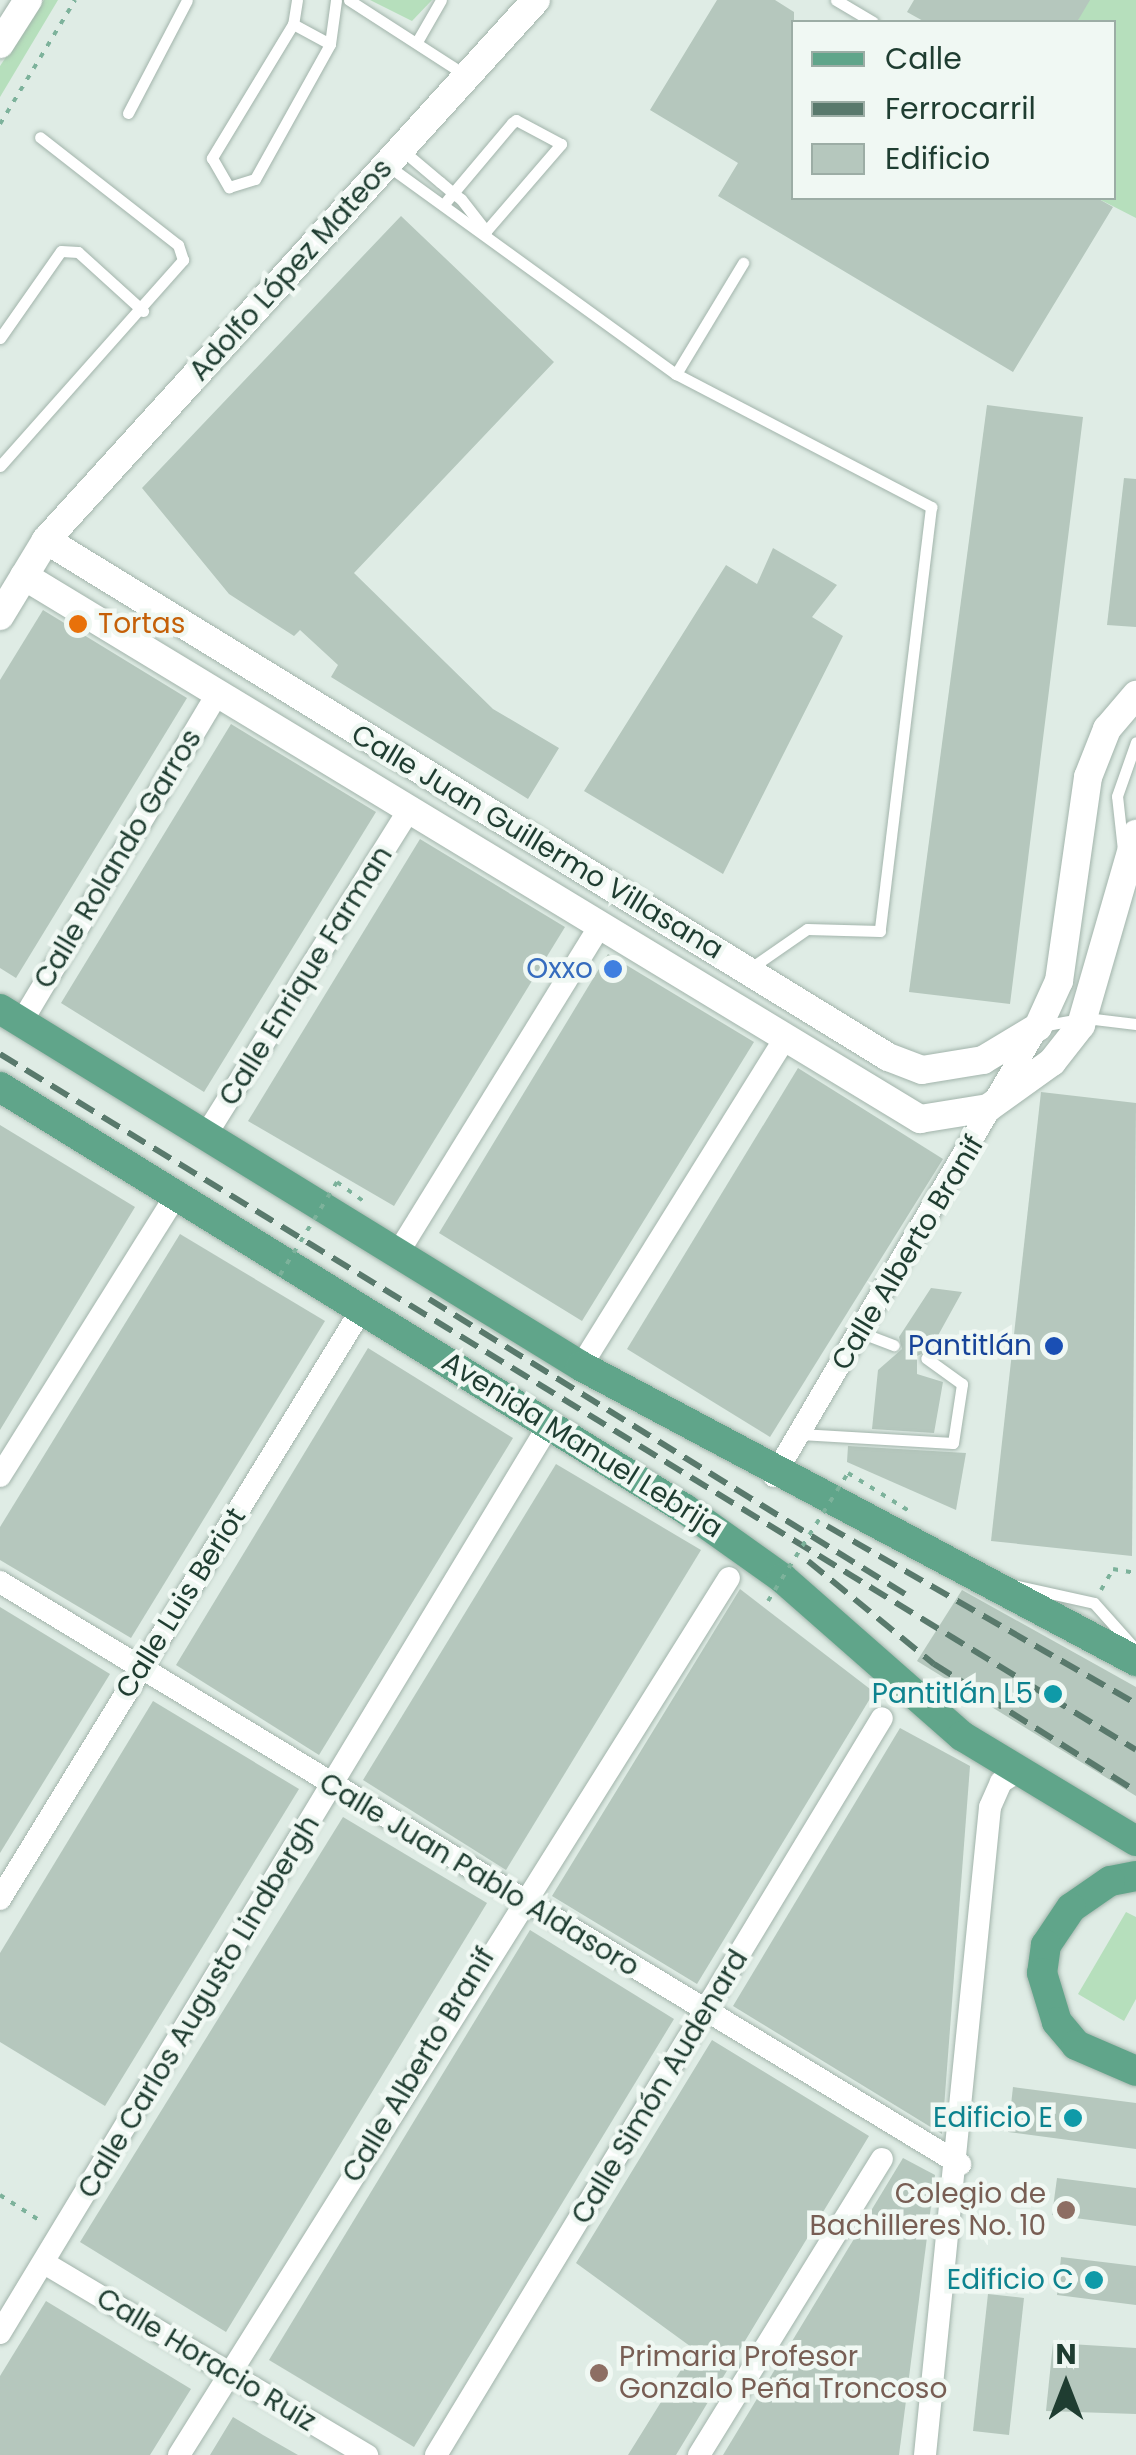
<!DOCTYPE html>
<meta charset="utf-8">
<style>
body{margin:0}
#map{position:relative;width:1136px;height:2455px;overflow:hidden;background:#dfece5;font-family:Poppins,sans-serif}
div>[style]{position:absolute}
.green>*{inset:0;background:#b6dfbc}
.building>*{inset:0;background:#b5c7bd}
.path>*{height:4px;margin-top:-2px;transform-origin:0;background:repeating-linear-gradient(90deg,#7db29b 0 5px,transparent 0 13px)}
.roads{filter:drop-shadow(0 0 2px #a2b4ab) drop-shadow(0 0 2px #a2b4ab)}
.service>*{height:11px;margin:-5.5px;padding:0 5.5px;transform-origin:5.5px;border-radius:5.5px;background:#fff}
.minor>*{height:22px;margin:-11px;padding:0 11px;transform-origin:11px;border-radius:11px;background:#fff}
.tertiary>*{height:28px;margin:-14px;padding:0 14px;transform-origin:14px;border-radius:14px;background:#fff}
.primary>*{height:30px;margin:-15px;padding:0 15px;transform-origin:15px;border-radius:15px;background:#60a58a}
.rail>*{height:6px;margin-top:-3px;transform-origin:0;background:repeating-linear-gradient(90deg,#59796c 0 20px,transparent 0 30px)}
.path-bridge>*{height:4px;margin-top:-2px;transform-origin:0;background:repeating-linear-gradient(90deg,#7db29b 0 5px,transparent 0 13px)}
.dots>*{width:28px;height:28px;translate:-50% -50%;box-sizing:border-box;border:5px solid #f0f8f3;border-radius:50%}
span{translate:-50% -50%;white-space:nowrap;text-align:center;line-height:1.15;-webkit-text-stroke:9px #f0f8f3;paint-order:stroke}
.street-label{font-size:28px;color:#1f3d31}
.food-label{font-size:28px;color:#c56008}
.left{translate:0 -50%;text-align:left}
.shop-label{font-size:28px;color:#366cbe}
.right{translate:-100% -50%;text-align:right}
.transit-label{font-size:28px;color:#164399}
.culture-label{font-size:28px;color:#0d838f}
.education-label{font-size:28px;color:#785e54}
.legend{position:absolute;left:791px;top:20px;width:325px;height:180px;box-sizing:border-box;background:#f0f8f3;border:2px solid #9cada5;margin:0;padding:12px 18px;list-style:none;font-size:30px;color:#1f3d31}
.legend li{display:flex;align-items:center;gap:20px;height:50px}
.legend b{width:50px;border:2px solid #9cada5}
.north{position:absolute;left:1016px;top:2335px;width:100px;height:100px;-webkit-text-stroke:8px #f0f8f3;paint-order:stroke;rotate:0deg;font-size:28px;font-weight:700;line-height:40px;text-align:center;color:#1f3d31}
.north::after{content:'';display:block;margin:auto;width:35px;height:45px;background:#1f3d31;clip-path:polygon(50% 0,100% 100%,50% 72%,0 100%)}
</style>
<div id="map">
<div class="green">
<i style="clip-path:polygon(44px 0,58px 0,0 97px,0 66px)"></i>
<i style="clip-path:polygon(370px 0,432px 0,412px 21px)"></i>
<i style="clip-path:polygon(1087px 0,1136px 0,1136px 218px,1097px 198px,1114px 198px,1114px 22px,1077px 22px)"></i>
<i style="clip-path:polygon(1126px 1912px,1136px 1917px,1136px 1999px,1124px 2021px,1078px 1994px)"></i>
</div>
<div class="building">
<i style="clip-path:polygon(717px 0,775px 0,794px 12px,794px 198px,1097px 198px,1113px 207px,1013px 372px,718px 196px,738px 163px,650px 110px)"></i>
<i style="clip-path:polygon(914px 0,1090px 0,1077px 22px,925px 22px,907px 12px)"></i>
<i style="clip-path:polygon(401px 216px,554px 362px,354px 573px,493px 709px,559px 748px,528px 799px,331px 677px,338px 665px,300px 630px,294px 636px,229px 594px,142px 488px)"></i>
<i style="clip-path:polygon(987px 405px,1083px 417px,1010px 1004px,909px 992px)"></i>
<i style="clip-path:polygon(1124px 478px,1136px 479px,1136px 627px,1107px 625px)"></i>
<i style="clip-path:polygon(773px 548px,837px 585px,812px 617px,843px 636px,723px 874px,584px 791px,726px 565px,757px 584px)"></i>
<i style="clip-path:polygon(43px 610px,187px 698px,16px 978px,0 968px,0 680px)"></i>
<i style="clip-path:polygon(231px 724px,376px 812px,204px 1092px,61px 1003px)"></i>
<i style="clip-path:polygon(420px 839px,565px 927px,394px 1206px,248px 1121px)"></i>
<i style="clip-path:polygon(608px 954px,754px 1042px,582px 1321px,439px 1233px)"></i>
<i style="clip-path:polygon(798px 1068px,943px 1159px,770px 1437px,627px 1349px)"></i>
<i style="clip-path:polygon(1041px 1092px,1136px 1103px,1132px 1556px,991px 1541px)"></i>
<i style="clip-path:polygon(0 1125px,135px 1207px,0 1430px)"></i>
<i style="clip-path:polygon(180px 1234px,325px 1321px,131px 1638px,0 1560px,0 1527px)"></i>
<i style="clip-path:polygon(931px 1288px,962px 1292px,930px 1350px,917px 1356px,917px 1374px,943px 1382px,934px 1433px,872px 1429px,878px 1370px,902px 1349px,899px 1337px)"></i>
<i style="clip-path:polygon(368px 1348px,513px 1438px,319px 1755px,176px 1665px)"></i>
<i style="clip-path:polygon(848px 1446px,966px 1453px,956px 1510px,847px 1462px)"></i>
<i style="clip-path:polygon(556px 1464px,701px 1550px,506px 1870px,363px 1780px)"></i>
<i style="clip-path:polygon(740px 1589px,874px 1692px,697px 1984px,552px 1896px)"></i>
<i style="clip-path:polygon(962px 1590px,1136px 1687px,1136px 1796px,917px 1661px)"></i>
<i style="clip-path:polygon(0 1607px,110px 1674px,0 1853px)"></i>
<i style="clip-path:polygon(153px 1701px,299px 1789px,105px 2106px,0 2042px,0 1953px)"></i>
<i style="clip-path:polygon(900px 1728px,970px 1766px,942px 2134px,733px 2006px)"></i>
<i style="clip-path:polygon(343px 1817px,487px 1903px,226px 2332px,80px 2242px)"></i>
<i style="clip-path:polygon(530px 1930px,674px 2019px,414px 2447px,269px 2360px)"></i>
<i style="clip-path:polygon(712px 2040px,869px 2136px,676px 2455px,628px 2455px,694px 2349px,576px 2263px)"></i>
<i style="clip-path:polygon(1013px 2087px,1136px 2103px,1136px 2149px,1008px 2132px)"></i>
<i style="clip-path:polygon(903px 2158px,935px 2175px,899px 2455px,723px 2455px)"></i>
<i style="clip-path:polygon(1057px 2178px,1136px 2188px,1136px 2226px,1052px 2215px)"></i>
<i style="clip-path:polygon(1061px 2257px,1136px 2266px,1136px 2305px,1057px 2295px)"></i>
<i style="clip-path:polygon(988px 2294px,1024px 2298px,1009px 2435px,973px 2431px)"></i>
<i style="clip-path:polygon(46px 2301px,191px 2389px,150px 2455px,0 2455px,0 2376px)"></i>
<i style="clip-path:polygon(1053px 2343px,1136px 2348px,1136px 2414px,1046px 2411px)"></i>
<i style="clip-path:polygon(233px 2417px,263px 2435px,298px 2455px,210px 2455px)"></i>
</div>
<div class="path">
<i style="left:0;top:124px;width:145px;rotate:-58.8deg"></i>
<i style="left:337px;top:1182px;width:37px;rotate:36deg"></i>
<i style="left:848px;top:1473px;width:72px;rotate:31.9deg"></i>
<i style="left:1101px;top:1590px;width:24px;rotate:-60deg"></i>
<i style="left:1113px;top:1569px;width:23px;rotate:10deg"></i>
<i style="left:0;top:2195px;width:50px;rotate:32.7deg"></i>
</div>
<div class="roads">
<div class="service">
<i style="left:297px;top:0;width:24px;rotate:99deg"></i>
<i style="left:293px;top:24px;width:157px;rotate:121.2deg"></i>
<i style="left:212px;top:158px;width:34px;rotate:60deg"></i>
<i style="left:229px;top:187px;width:27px;rotate:-17deg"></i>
<i style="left:255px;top:179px;width:154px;rotate:-60.9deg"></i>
<i style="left:330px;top:44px;width:44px;rotate:-82.2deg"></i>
<i style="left:349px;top:0;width:140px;rotate:32.8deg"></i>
<i style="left:836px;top:0;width:43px;rotate:30.7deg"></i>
<i style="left:293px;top:24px;width:42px;rotate:28.4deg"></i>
<i style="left:418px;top:40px;width:46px;rotate:-60.1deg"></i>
<i style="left:128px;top:113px;width:127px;rotate:-62.4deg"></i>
<i style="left:402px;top:150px;width:50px;rotate:40.1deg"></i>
<i style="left:440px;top:182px;width:17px;rotate:40deg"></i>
<i style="left:453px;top:193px;width:10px;rotate:37deg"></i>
<i style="left:461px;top:199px;width:41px;rotate:52deg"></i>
<i style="left:486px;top:231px;width:115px;rotate:-49.2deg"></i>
<i style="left:561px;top:144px;width:51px;rotate:-151.9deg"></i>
<i style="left:516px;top:120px;width:5px;rotate:143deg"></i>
<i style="left:512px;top:123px;width:92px;rotate:130.1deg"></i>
<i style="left:453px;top:193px;width:13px;rotate:129deg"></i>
<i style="left:387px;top:165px;width:357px;rotate:35.9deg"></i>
<i style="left:676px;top:374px;width:288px;rotate:27.5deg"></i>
<i style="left:931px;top:507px;width:427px;rotate:96.9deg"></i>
<i style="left:880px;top:931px;width:73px;rotate:-178.4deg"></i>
<i style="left:807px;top:929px;width:72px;rotate:145.2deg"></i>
<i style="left:0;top:338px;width:106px;rotate:-55deg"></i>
<i style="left:61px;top:251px;width:17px;rotate:3deg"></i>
<i style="left:78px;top:252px;width:88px;rotate:42.2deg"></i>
<i style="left:676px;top:374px;width:130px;rotate:-58.9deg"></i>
<i style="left:0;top:466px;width:276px;rotate:-48.4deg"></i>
<i style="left:183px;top:260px;width:16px;rotate:-108deg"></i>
<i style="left:178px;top:245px;width:175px;rotate:-142deg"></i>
<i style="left:1123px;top:850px;width:54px;rotate:-96.3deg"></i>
<i style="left:1117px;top:796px;width:57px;rotate:-70.6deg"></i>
<i style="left:1041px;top:1026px;width:46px;rotate:-10.1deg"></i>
<i style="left:1086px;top:1018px;width:50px;rotate:6.8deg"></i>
<i style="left:862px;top:1333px;width:34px;rotate:21deg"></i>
<i style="left:800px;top:1434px;width:153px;rotate:3.4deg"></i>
<i style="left:953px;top:1443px;width:60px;rotate:-81.3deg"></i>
<i style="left:962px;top:1384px;width:44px;rotate:-144.2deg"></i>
<i style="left:1009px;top:1584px;width:87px;rotate:12.6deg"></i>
<i style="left:1094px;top:1603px;width:63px;rotate:48.2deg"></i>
</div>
<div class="minor">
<i style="left:21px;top:1023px;width:381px;rotate:-59.2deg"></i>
<i style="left:204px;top:1138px;width:383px;rotate:-58deg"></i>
<i style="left:396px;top:1256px;width:383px;rotate:-58.3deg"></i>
<i style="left:581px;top:1366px;width:380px;rotate:-58.1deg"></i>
<i style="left:0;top:1476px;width:332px;rotate:-57.9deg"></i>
<i style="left:774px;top:1476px;width:521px;rotate:-59.55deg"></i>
<i style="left:0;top:1582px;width:1123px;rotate:31.23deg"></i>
<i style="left:0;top:1899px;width:694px;rotate:-58.48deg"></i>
<i style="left:46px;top:2264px;width:374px;rotate:30.8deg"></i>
<i style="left:0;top:2333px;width:1063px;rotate:-58.85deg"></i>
<i style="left:179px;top:2455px;width:1035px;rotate:-57.91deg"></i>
<i style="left:436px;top:2455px;width:861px;rotate:-58.82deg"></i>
<i style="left:699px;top:2455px;width:348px;rotate:-58.3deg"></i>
<i style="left:925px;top:2455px;width:651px;rotate:-84.27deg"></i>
<i style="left:990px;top:1807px;width:27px;rotate:-66deg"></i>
<i style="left:1001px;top:1782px;width:22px;rotate:-32deg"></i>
</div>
<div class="tertiary">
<i style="left:0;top:44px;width:52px;rotate:-57.5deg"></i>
<i style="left:46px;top:540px;width:988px;rotate:31.55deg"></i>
<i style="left:888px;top:1057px;width:36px;rotate:21deg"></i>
<i style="left:922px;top:1070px;width:62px;rotate:-9.3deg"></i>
<i style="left:983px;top:1060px;width:64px;rotate:-31deg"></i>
<i style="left:1038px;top:1027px;width:51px;rotate:-65.5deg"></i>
<i style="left:1059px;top:981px;width:206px;rotate:-81.9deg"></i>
<i style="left:1088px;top:777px;width:52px;rotate:-68.4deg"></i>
<i style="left:1107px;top:729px;width:45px;rotate:-49.5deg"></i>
<i style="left:24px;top:576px;width:1048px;rotate:31.22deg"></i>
<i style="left:920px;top:1119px;width:69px;rotate:-9.2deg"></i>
<i style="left:988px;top:1108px;width:79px;rotate:-35.7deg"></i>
<i style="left:1052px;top:1062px;width:47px;rotate:-51.9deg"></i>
<i style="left:1081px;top:1025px;width:199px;rotate:-73.9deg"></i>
<i style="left:0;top:616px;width:89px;rotate:-58.8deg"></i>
<i style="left:46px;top:540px;width:729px;rotate:-47.78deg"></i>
</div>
<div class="primary">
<i style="left:0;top:1009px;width:682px;rotate:31.57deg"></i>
<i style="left:581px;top:1366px;width:629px;rotate:27.99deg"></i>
<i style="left:0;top:1087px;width:805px;rotate:31.64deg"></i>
<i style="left:685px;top:1509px;width:119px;rotate:35.4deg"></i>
<i style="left:782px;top:1578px;width:240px;rotate:41.3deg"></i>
<i style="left:962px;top:1736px;width:203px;rotate:31.1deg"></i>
<i style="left:1136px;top:1876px;width:26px;rotate:169deg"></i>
<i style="left:1110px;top:1881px;width:47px;rotate:145.3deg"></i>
<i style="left:1071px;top:1908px;width:45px;rotate:124deg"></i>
<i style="left:1046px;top:1945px;width:28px;rotate:98deg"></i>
<i style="left:1042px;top:1973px;width:51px;rotate:73deg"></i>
<i style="left:1057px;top:2022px;width:30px;rotate:50deg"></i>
<i style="left:1076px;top:2045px;width:65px;rotate:23.4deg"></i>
</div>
</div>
<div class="rail">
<i style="left:0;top:1054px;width:1332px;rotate:31.49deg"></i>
<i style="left:429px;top:1299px;width:560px;rotate:31.79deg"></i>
<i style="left:827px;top:1526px;width:357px;rotate:29.9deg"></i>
<i style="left:808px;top:1561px;width:163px;rotate:39.3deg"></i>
<i style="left:934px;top:1664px;width:239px;rotate:32.2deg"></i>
</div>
<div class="path-bridge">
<i style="left:280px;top:1275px;width:109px;rotate:-58.5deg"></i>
<i style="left:768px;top:1601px;width:151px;rotate:-58deg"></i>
</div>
<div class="dots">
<i style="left:78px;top:624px;background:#e8710a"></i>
<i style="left:613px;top:969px;background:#3f7fe0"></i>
<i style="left:1054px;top:1346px;background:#1a4fb4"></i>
<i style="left:1053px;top:1694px;background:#0f9aa8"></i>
<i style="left:1073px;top:2118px;background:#0f9aa8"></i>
<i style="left:1066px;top:2210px;background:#8d6e63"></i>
<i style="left:1094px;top:2280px;background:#0f9aa8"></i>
<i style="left:599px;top:2373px;background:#8d6e63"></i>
</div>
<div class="street-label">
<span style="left:291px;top:270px;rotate:-48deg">Adolfo López Mateos</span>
<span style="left:537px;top:842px;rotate:31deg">Calle Juan Guillermo Villasana</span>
<span style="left:118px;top:859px;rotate:-59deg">Calle Rolando Garros</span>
<span style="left:306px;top:976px;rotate:-58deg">Calle Enrique Farman</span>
<span style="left:908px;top:1253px;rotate:-59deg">Calle Alberto Branif</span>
<span style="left:582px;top:1445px;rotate:32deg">Avenida Manuel Lebrija</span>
<span style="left:181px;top:1603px;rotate:-58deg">Calle Luis Beriot</span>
<span style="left:479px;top:1875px;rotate:31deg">Calle Juan Pablo Aldasoro</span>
<span style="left:199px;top:2007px;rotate:-59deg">Calle Carlos Augusto Lindbergh</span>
<span style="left:419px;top:2065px;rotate:-59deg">Calle Alberto Branif</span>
<span style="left:660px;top:2087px;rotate:-59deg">Calle Simón Audenard</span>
<span style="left:206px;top:2360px;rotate:31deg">Calle Horacio Ruiz</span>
</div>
<div class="food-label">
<span class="left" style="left:98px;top:624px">Tortas</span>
</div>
<div class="shop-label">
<span class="right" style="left:593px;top:969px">Oxxo</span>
</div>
<div class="transit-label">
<span class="right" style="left:1032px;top:1346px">Pantitlán</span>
</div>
<div class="culture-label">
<span class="right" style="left:1033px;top:1694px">Pantitlán L5</span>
<span class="right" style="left:1053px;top:2118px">Edificio E</span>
<span class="right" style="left:1074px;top:2280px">Edificio C</span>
</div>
<div class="education-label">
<span class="right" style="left:1046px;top:2210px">Colegio de<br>Bachilleres No. 10</span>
<span class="left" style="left:619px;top:2373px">Primaria Profesor<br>Gonzalo Peña Troncoso</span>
</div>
<ul class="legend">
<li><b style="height:12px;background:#60a58a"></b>Calle</li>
<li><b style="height:12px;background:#59796c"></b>Ferrocarril</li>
<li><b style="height:28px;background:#b5c7bd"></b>Edificio</li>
</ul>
<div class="north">N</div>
</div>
